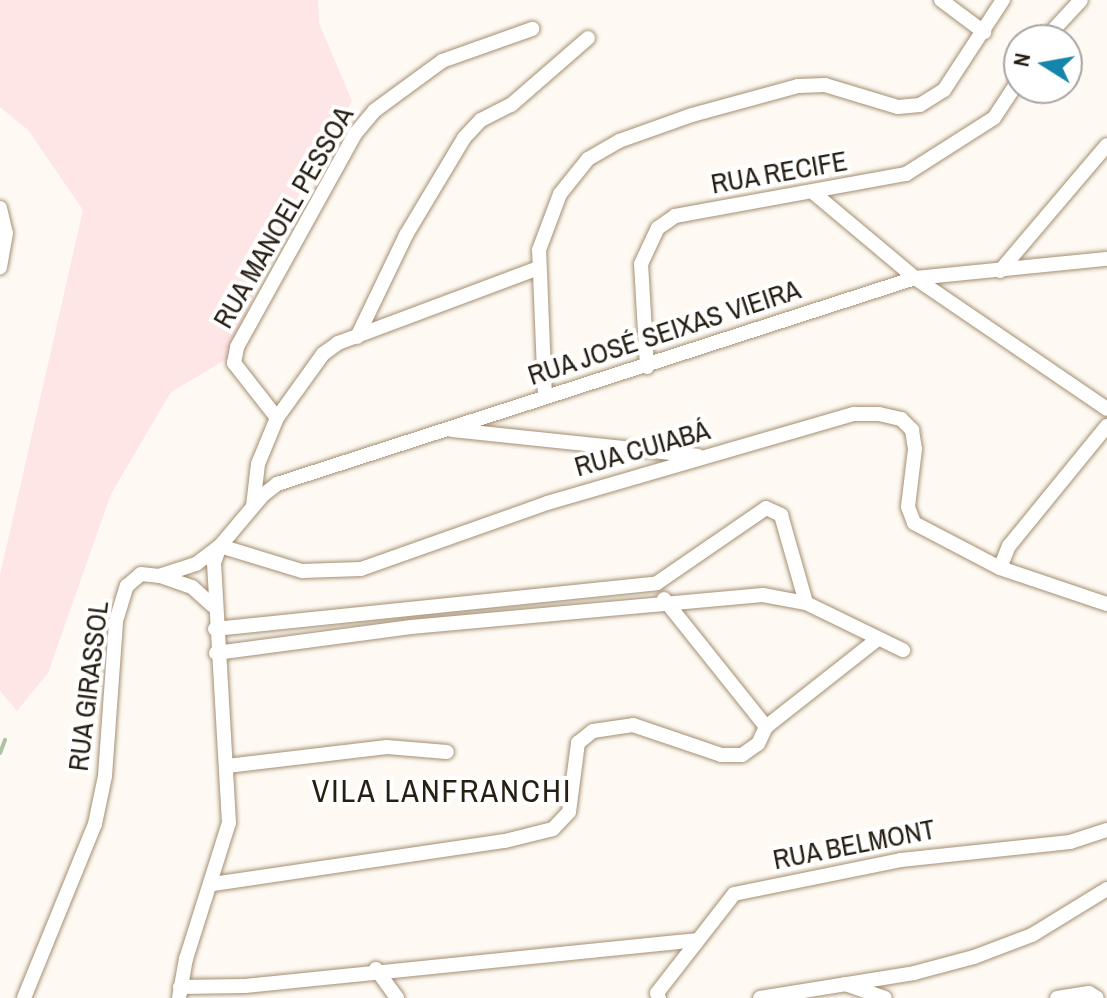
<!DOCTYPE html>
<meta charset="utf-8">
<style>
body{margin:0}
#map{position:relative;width:1107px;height:998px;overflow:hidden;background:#fefaf3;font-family:"Archivo Narrow",sans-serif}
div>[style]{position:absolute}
.green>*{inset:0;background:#fee5e6}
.stream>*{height:4px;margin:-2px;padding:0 2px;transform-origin:2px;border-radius:2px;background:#acc4a1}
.roads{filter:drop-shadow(0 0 2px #a48e71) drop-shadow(0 0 2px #a48e71)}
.minor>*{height:14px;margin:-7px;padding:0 7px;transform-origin:7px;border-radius:7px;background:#fff}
span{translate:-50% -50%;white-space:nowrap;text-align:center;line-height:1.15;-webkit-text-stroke:8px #fff;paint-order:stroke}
.street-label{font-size:28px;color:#271f13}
.quarter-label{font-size:32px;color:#271f13;letter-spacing:2px}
.north{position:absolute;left:1003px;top:24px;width:80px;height:80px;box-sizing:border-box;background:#fff;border:2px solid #a9a5a1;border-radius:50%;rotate:281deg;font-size:22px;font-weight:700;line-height:32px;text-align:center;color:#271f13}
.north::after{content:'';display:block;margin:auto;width:28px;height:36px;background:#1486ac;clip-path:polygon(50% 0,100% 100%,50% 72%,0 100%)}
</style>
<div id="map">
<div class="green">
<i style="clip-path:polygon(0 0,318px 0,319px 23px,352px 101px,289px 213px,227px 359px,171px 392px,111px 494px,48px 673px,17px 711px,0 691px,0 575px,83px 210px,28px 130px,0 107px)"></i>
</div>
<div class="stream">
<i style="left:0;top:753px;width:14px;rotate:-69deg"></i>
</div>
<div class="roads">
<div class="minor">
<i style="left:941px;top:0;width:54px;rotate:36.7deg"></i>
<i style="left:1044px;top:40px;width:54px;rotate:-47.2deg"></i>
<i style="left:815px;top:194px;width:131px;rotate:40deg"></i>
<i style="left:915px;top:278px;width:232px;rotate:34.3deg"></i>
<i style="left:0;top:208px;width:26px;rotate:77deg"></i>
<i style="left:6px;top:233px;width:35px;rotate:100deg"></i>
<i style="left:1000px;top:271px;width:165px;rotate:-49.7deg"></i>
<i style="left:357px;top:337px;width:113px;rotate:-64.3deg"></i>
<i style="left:406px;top:235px;width:113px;rotate:-59.1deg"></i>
<i style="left:464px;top:138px;width:25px;rotate:-47deg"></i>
<i style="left:481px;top:120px;width:34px;rotate:-27deg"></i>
<i style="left:511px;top:105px;width:102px;rotate:-41deg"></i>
<i style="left:647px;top:367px;width:103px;rotate:-93.3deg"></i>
<i style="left:641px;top:264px;width:40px;rotate:-65deg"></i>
<i style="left:658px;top:228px;width:21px;rotate:-35deg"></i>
<i style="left:675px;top:216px;width:235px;rotate:-10.3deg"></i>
<i style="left:906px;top:174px;width:104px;rotate:-32.5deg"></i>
<i style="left:994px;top:118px;width:45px;rotate:-56.7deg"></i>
<i style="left:545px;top:397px;width:147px;rotate:-92.3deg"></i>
<i style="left:539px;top:250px;width:60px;rotate:-69.4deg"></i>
<i style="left:560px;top:194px;width:45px;rotate:-51.3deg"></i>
<i style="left:588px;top:159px;width:36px;rotate:-30deg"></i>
<i style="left:619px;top:141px;width:77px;rotate:-19.6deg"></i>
<i style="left:692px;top:115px;width:110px;rotate:-15.3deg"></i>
<i style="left:798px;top:86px;width:27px;rotate:-2deg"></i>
<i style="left:825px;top:85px;width:76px;rotate:16.8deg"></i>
<i style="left:898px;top:107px;width:22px;rotate:-5deg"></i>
<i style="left:920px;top:105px;width:28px;rotate:-32deg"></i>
<i style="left:944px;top:90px;width:108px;rotate:-56.8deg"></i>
<i style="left:277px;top:418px;width:70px;rotate:-128deg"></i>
<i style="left:234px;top:363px;width:16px;rotate:-79deg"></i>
<i style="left:237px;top:347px;width:244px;rotate:-61deg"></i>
<i style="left:355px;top:134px;width:30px;rotate:-50deg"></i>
<i style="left:374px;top:111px;width:84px;rotate:-36.3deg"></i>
<i style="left:442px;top:61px;width:96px;rotate:-19.6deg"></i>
<i style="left:452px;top:430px;width:247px;rotate:6deg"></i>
<i style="left:253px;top:506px;width:42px;rotate:-83.2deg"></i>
<i style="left:258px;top:464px;width:50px;rotate:-67.6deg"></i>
<i style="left:277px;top:418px;width:79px;rotate:-54.3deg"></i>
<i style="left:323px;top:354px;width:19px;rotate:-36deg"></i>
<i style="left:338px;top:343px;width:211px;rotate:-20.5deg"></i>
<i style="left:220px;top:546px;width:86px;rotate:17deg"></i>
<i style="left:302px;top:571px;width:59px;rotate:-1.9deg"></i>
<i style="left:361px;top:569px;width:197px;rotate:-19.5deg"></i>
<i style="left:547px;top:503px;width:320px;rotate:-16.2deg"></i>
<i style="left:854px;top:414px;width:25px"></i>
<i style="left:879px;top:414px;width:23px;rotate:13deg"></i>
<i style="left:901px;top:419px;width:16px;rotate:45deg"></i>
<i style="left:912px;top:430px;width:19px;rotate:81deg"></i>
<i style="left:915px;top:449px;width:58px;rotate:96.9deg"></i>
<i style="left:908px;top:507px;width:17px;rotate:69deg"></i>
<i style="left:914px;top:523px;width:97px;rotate:27.6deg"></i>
<i style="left:1000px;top:568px;width:24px;rotate:-68deg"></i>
<i style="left:1009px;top:546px;width:155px;rotate:-50.8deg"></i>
<i style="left:1000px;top:568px;width:113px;rotate:18.6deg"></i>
<i style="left:160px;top:576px;width:34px;rotate:19deg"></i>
<i style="left:192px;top:587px;width:28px;rotate:42deg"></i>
<i style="left:664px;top:599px;width:164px;rotate:51.4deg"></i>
<i style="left:215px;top:629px;width:444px;rotate:-5.9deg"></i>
<i style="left:657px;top:583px;width:132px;rotate:-34.5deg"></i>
<i style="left:766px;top:508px;width:17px;rotate:25deg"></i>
<i style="left:781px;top:515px;width:91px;rotate:74.1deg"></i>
<i style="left:216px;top:653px;width:197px;rotate:-7.6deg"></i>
<i style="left:411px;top:627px;width:353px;rotate:-5.2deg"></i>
<i style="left:763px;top:595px;width:44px;rotate:10.5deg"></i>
<i style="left:806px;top:603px;width:108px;rotate:25.9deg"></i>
<i style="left:227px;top:766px;width:161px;rotate:-6.8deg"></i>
<i style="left:387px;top:747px;width:60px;rotate:4.8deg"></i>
<i style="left:213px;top:884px;width:295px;rotate:-8.4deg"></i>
<i style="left:505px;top:841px;width:49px;rotate:-14deg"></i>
<i style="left:553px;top:829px;width:23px;rotate:-47deg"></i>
<i style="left:569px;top:812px;width:70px;rotate:-82.6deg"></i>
<i style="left:578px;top:743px;width:19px;rotate:-39deg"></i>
<i style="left:593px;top:731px;width:40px;rotate:-8.5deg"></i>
<i style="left:633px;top:725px;width:93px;rotate:18.8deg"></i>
<i style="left:721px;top:755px;width:21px"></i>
<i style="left:742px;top:755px;width:19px;rotate:-35deg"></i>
<i style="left:758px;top:744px;width:19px;rotate:-65deg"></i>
<i style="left:766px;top:727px;width:142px;rotate:-38.2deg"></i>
<i style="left:376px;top:969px;width:36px;rotate:54deg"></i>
<i style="left:845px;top:984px;width:42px;rotate:19.3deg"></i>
<i style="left:180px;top:987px;width:65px;rotate:-0.9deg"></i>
<i style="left:245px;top:986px;width:454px;rotate:-5.8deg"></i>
<i style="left:24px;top:998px;width:188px;rotate:-67.8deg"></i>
<i style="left:95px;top:824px;width:49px;rotate:-78.2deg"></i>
<i style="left:105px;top:776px;width:155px;rotate:-85.9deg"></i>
<i style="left:116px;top:621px;width:37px;rotate:-73deg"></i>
<i style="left:127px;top:586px;width:18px;rotate:-41deg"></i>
<i style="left:141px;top:574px;width:18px;rotate:6deg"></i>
<i style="left:159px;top:576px;width:39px;rotate:-18deg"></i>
<i style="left:196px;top:564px;width:30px;rotate:-37deg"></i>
<i style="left:179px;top:998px;width:40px;rotate:-80deg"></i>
<i style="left:186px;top:959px;width:143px;rotate:-72.5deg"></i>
<i style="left:229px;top:823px;width:260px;rotate:-93.3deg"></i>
<i style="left:214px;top:563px;width:18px;rotate:-71deg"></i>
<i style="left:220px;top:546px;width:67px;rotate:-49.9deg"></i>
<i style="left:263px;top:495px;width:18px;rotate:-38deg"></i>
<i style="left:277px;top:484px;width:670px;rotate:-17.89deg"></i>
<i style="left:915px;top:278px;width:193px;rotate:-5.7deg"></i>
<i style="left:659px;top:998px;width:5px;rotate:-112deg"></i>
<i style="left:657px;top:993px;width:125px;rotate:-52.1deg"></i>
<i style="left:734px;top:894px;width:170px;rotate:-11.5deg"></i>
<i style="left:901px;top:860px;width:170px;rotate:-6.1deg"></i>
<i style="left:1070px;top:842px;width:39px;rotate:-18deg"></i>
<i style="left:760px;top:998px;width:156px;rotate:-9.2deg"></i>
<i style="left:914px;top:973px;width:62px;rotate:-14.9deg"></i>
<i style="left:974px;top:957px;width:62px;rotate:-20.8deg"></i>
<i style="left:1032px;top:935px;width:88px;rotate:-31.5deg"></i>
<i style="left:1057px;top:998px;width:32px;rotate:-9deg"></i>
<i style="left:1089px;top:993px;width:9px;rotate:32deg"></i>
</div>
</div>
<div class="street-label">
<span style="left:779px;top:172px;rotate:-10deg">RUA RECIFE</span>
<span style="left:283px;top:217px;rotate:-60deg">RUA MANOEL PESSOA</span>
<span style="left:664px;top:332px;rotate:-18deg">RUA JOSÉ SEIXAS VIEIRA</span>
<span style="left:642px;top:448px;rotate:-16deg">RUA CUIABÁ</span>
<span style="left:88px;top:686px;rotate:-83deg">RUA GIRASSOL</span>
<span style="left:854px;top:844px;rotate:-11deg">RUA BELMONT</span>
</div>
<div class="quarter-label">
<span style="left:442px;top:791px">VILA LANFRANCHI</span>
</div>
<div class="north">N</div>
</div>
